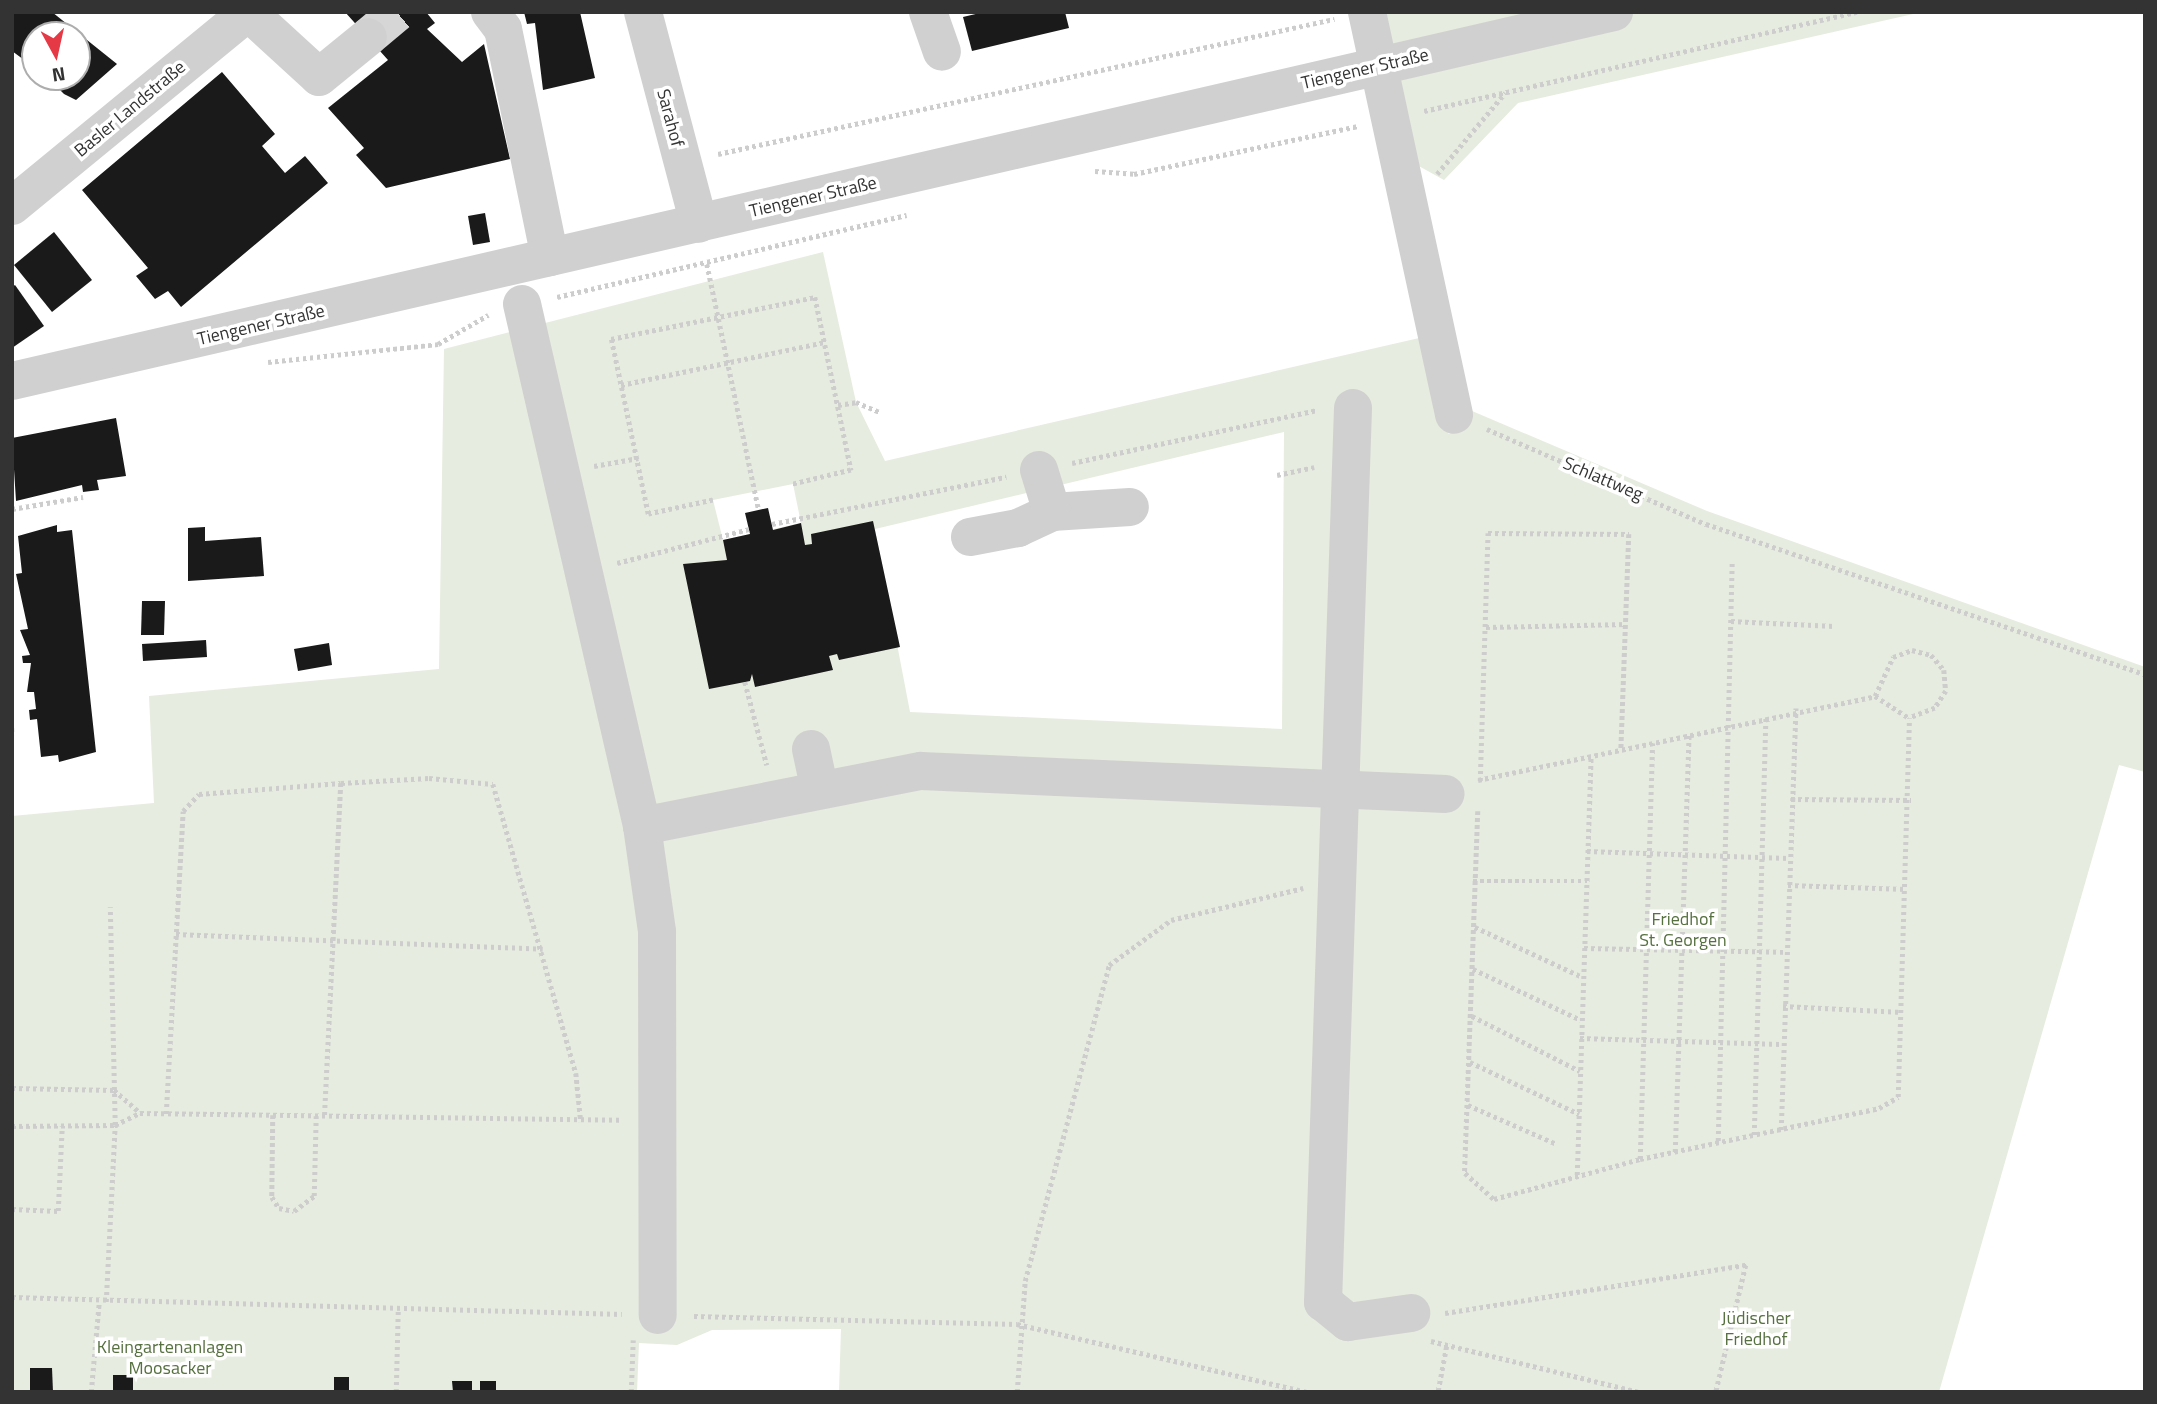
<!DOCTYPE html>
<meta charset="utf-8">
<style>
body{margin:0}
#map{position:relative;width:2157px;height:1404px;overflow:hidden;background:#fff;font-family:"Titillium Web",sans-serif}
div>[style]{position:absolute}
.green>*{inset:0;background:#e6ecdf}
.building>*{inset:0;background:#1a1a1a}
.minor-tunnel>*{height:38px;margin-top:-19px;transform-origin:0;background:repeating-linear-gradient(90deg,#d6d6d6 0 38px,transparent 0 57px)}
.path>*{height:4.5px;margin-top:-2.25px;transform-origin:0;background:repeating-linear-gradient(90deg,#cdcdcd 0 3.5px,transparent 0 7px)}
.minor>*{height:38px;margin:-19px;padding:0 19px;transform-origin:19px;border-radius:19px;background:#d0d0d0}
span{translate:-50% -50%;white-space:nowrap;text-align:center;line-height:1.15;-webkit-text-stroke:7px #fff;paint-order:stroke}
.street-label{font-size:18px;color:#333}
.park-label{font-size:18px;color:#56703f}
.frame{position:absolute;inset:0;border:14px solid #333;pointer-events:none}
.north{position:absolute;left:21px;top:21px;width:70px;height:70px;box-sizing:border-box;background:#fff;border:2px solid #adadad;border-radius:50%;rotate:172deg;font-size:19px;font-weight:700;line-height:28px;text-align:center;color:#333}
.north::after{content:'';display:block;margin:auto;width:24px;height:32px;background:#e63946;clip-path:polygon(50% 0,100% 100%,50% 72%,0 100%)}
</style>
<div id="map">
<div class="green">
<i style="clip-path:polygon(1383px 12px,1922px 12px,1518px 103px,1444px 180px,1417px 165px)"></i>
<i style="clip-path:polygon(evenodd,823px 252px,856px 402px,885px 461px,1428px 336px,1434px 412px,1449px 434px,1465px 408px,1707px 511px,2145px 667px,2145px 772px,2119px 765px,1939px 1392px,839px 1392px,841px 1329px,712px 1330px,677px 1345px,639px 1343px,637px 1392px,12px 1392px,12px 816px,154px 803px,149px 696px,439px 669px,444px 349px,823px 252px,1284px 432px,1282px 729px,910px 712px,875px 529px,1284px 432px,823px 252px,793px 484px,801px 523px,723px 540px,713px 500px,793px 484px)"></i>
</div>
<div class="building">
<i style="clip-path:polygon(12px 12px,52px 12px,117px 64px,76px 100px,64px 94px,47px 77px,77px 77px,77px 35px,35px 35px,35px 68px,12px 51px)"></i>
<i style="clip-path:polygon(345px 12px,426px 12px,435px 23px,427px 29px,462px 62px,484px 44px,510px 159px,386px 188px,356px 155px,364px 148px,328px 108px,388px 60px)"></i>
<i style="clip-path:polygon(524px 12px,580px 12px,595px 78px,543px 90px,535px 23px,527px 24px)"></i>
<i style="clip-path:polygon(984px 12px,1065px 12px,1069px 28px,972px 51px,963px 17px)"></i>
<i style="clip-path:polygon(222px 72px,275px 134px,262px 146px,285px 173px,305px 156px,328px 183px,181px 307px,168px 291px,155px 299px,136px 276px,148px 268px,82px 190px)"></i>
<i style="clip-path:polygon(485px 213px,490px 242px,473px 245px,468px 216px)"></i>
<i style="clip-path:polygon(54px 232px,92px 280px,52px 312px,14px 265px)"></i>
<i style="clip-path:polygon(15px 285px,44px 326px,12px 348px,12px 287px)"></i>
<i style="clip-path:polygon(116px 418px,126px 476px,97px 480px,99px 490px,83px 492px,82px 485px,16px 501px,12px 438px)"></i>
<i style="clip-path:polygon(768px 508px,773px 530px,801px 523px,805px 545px,812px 544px,811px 534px,873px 521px,900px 647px,839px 660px,837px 654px,829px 656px,833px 670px,755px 687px,752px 674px,750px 681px,709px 689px,683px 564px,727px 560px,723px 540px,750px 534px,745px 513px)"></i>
<i style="clip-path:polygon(57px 525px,57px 532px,72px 530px,96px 752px,59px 762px,58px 755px,41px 757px,37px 719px,30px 720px,29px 710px,36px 709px,34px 692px,27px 692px,31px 663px,23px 663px,22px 656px,30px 655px,20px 630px,28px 629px,16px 574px,22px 573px,18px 536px)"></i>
<i style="clip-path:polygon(205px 527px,205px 541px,261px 537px,264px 576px,188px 581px,188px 528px)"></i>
<i style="clip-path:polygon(142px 601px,165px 601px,164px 635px,141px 635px)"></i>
<i style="clip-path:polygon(206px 640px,207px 657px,143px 661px,142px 644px)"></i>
<i style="clip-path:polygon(329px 643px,332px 665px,298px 671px,294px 649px)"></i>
<i style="clip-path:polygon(30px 1368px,52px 1368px,53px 1392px,30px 1392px)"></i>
<i style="clip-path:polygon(113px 1375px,133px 1375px,133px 1392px,113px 1392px)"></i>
<i style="clip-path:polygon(334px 1377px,349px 1377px,349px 1392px,334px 1392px)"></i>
<i style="clip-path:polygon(452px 1381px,472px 1381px,472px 1392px,453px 1392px)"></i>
<i style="clip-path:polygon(480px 1381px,496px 1381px,496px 1392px,480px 1392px)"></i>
</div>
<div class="minor-tunnel">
<i style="left:368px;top:37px;width:39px;rotate:-40deg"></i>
</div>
<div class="path">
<i style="left:1424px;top:111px;width:444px;rotate:-12.9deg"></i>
<i style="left:718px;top:154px;width:631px;rotate:-12.36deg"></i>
<i style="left:1095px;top:171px;width:39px;rotate:4deg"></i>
<i style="left:1134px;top:174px;width:228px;rotate:-12.1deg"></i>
<i style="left:1437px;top:174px;width:106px;rotate:-50deg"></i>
<i style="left:707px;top:264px;width:251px;rotate:78.1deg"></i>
<i style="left:557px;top:297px;width:359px;rotate:-13.2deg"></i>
<i style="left:268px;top:362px;width:171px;rotate:-6deg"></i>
<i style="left:438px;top:344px;width:58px;rotate:-30.1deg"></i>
<i style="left:621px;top:385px;width:208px;rotate:-11.9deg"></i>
<i style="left:838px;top:405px;width:18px;rotate:-9deg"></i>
<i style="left:856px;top:402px;width:25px;rotate:23deg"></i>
<i style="left:1487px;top:429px;width:239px;rotate:23.5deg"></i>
<i style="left:1706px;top:524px;width:464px;rotate:18.9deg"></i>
<i style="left:1072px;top:463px;width:251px;rotate:-12.2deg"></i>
<i style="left:594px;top:466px;width:45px;rotate:-10.3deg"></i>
<i style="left:1277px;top:475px;width:38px;rotate:-12deg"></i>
<i style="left:713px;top:500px;width:66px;rotate:167.8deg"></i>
<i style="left:648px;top:514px;width:179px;rotate:-101.9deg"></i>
<i style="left:611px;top:339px;width:208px;rotate:-11.6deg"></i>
<i style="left:815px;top:297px;width:177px;rotate:78.2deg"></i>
<i style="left:851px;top:470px;width:60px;rotate:166.4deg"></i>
<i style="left:12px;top:509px;width:72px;rotate:-9.6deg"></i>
<i style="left:772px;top:524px;width:239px;rotate:-11.4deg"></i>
<i style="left:617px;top:563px;width:136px;rotate:-14.4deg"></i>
<i style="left:1731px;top:621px;width:103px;rotate:2.8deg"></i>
<i style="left:1486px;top:627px;width:140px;rotate:-1.2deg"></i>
<i style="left:745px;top:682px;width:86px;rotate:75.2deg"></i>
<i style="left:1875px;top:696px;width:43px;rotate:-65.2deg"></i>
<i style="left:1893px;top:657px;width:20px;rotate:-20deg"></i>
<i style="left:1912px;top:650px;width:20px;rotate:15deg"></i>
<i style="left:1931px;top:655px;width:20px;rotate:49deg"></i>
<i style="left:1944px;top:670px;width:21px;rotate:85deg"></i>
<i style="left:1946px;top:691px;width:20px;rotate:123deg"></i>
<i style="left:1935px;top:708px;width:28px;rotate:159deg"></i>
<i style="left:12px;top:728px;width:7px;rotate:90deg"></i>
<i style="left:1478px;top:780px;width:406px;rotate:-11.9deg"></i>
<i style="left:1875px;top:696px;width:40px;rotate:32.9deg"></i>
<i style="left:1480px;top:781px;width:248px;rotate:-88.2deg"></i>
<i style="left:1488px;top:533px;width:141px;rotate:0.4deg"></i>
<i style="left:1629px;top:534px;width:215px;rotate:92.1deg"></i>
<i style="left:341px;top:783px;width:88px;rotate:-3.3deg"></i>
<i style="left:429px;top:778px;width:64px;rotate:5.4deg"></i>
<i style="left:493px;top:784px;width:301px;rotate:74deg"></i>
<i style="left:576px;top:1073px;width:49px;rotate:84.2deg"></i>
<i style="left:1791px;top:799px;width:120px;rotate:0.5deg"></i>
<i style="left:1478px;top:811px;width:362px;rotate:92.1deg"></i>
<i style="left:1465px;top:1173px;width:39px;rotate:42deg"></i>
<i style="left:1494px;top:1199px;width:151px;rotate:-15.3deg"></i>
<i style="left:1640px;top:1159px;width:244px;rotate:-12deg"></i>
<i style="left:1879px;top:1108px;width:22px;rotate:-30deg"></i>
<i style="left:1898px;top:1097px;width:379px;rotate:-88.3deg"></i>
<i style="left:1587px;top:851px;width:202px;rotate:2deg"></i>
<i style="left:1473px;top:881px;width:114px"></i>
<i style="left:1788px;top:885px;width:118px;rotate:1.9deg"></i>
<i style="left:1475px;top:927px;width:118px;rotate:25deg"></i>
<i style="left:176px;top:934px;width:367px;rotate:2.3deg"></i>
<i style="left:1584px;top:948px;width:201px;rotate:1.1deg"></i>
<i style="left:1473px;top:969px;width:119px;rotate:25.3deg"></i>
<i style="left:1783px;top:1006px;width:119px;rotate:2.9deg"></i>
<i style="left:1472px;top:1016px;width:121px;rotate:27deg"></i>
<i style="left:1580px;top:1038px;width:202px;rotate:1.7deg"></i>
<i style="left:1470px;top:1062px;width:121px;rotate:25.5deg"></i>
<i style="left:12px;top:1088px;width:102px;rotate:1.1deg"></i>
<i style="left:114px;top:1090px;width:35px;rotate:41deg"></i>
<i style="left:1468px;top:1105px;width:97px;rotate:23.7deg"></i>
<i style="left:166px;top:1114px;width:303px;rotate:-86.8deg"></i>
<i style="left:183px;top:811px;width:23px;rotate:-47deg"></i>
<i style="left:199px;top:794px;width:142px;rotate:-4.4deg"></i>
<i style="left:341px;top:783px;width:333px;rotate:92.8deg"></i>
<i style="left:273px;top:1115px;width:82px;rotate:90.7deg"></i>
<i style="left:272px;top:1197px;width:13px;rotate:58deg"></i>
<i style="left:279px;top:1208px;width:15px;rotate:11deg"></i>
<i style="left:294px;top:1211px;width:25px;rotate:-37deg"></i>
<i style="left:314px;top:1196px;width:80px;rotate:-88.6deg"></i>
<i style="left:12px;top:1126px;width:103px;rotate:-0.6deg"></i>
<i style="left:115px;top:1125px;width:28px;rotate:-26deg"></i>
<i style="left:140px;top:1113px;width:481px;rotate:0.8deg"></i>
<i style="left:1781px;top:1130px;width:422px;rotate:-88deg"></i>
<i style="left:1754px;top:1135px;width:418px;rotate:-88.4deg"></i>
<i style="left:1718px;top:1141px;width:581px;rotate:-88.62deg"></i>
<i style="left:1675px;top:1152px;width:418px;rotate:-88.1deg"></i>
<i style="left:1640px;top:1159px;width:416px;rotate:-88.3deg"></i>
<i style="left:1577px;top:1175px;width:419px;rotate:-88.1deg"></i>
<i style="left:12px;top:1209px;width:46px;rotate:2.5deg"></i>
<i style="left:58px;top:1211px;width:85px;rotate:-87.3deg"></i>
<i style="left:12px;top:1297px;width:610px;rotate:1.6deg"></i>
<i style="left:106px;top:1302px;width:177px;rotate:-87.1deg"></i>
<i style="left:115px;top:1125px;width:218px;rotate:-91.3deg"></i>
<i style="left:1445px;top:1313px;width:305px;rotate:-9.1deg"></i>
<i style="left:1746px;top:1265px;width:130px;rotate:103.3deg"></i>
<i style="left:694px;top:1316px;width:323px;rotate:1.4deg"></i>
<i style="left:1017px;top:1324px;width:299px;rotate:13.2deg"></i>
<i style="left:1431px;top:1341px;width:213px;rotate:13.8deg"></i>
<i style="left:1438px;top:1391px;width:49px;rotate:-79.4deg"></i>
<i style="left:91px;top:1392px;width:90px;rotate:-84.9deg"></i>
<i style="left:396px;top:1392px;width:82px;rotate:-88.6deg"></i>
<i style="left:631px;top:1392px;width:52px;rotate:-87.8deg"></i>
<i style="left:1017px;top:1392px;width:111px;rotate:-85.9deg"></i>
<i style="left:1025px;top:1281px;width:327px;rotate:-75.1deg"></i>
<i style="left:1109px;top:965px;width:77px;rotate:-36deg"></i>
<i style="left:1171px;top:920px;width:136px;rotate:-13.6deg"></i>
</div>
<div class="minor">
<i style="left:490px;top:12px;width:21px;rotate:53deg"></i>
<i style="left:503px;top:29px;width:233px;rotate:78.4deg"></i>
<i style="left:643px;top:12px;width:219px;rotate:75.2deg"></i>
<i style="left:928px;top:12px;width:42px;rotate:70.7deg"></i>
<i style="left:1367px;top:12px;width:412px;rotate:77.8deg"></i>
<i style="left:12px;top:206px;width:306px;rotate:-39.4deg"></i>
<i style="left:248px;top:12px;width:96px;rotate:42.5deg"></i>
<i style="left:319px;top:77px;width:63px;rotate:-39.2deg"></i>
<i style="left:522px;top:304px;width:536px;rotate:77.05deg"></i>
<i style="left:642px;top:826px;width:107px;rotate:81.9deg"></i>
<i style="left:657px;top:932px;width:383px;rotate:89.9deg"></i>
<i style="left:12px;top:381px;width:1644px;rotate:-12.97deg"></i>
<i style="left:1353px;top:408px;width:895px;rotate:91.92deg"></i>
<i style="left:1323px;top:1302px;width:32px;rotate:39deg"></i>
<i style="left:1348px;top:1322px;width:64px;rotate:-8.1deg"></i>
<i style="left:1052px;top:512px;width:78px;rotate:-3.7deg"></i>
<i style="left:970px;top:537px;width:49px;rotate:-10.6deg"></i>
<i style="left:1018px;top:528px;width:38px;rotate:-25deg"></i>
<i style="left:1052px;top:512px;width:44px;rotate:-107.2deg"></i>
<i style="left:811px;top:749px;width:40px;rotate:78deg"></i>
<i style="left:642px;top:826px;width:284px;rotate:-11.2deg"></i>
<i style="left:921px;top:771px;width:525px;rotate:2.51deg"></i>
</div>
<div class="street-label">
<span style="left:1365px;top:69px;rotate:-13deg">Tiengener Straße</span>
<span style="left:130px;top:109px;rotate:-40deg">Basler Landstraße</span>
<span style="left:670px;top:118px;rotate:75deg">Sarahof</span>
<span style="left:813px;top:197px;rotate:-13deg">Tiengener Straße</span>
<span style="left:261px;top:325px;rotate:-13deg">Tiengener Straße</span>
<span style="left:1603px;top:479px;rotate:23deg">Schlattweg</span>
</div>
<div class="park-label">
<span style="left:1683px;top:930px">Friedhof<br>St. Georgen</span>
<span style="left:1756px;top:1329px">Jüdischer<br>Friedhof</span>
<span style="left:170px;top:1358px">Kleingartenanlagen<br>Moosacker</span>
</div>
<div class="frame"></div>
<div class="north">N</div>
</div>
